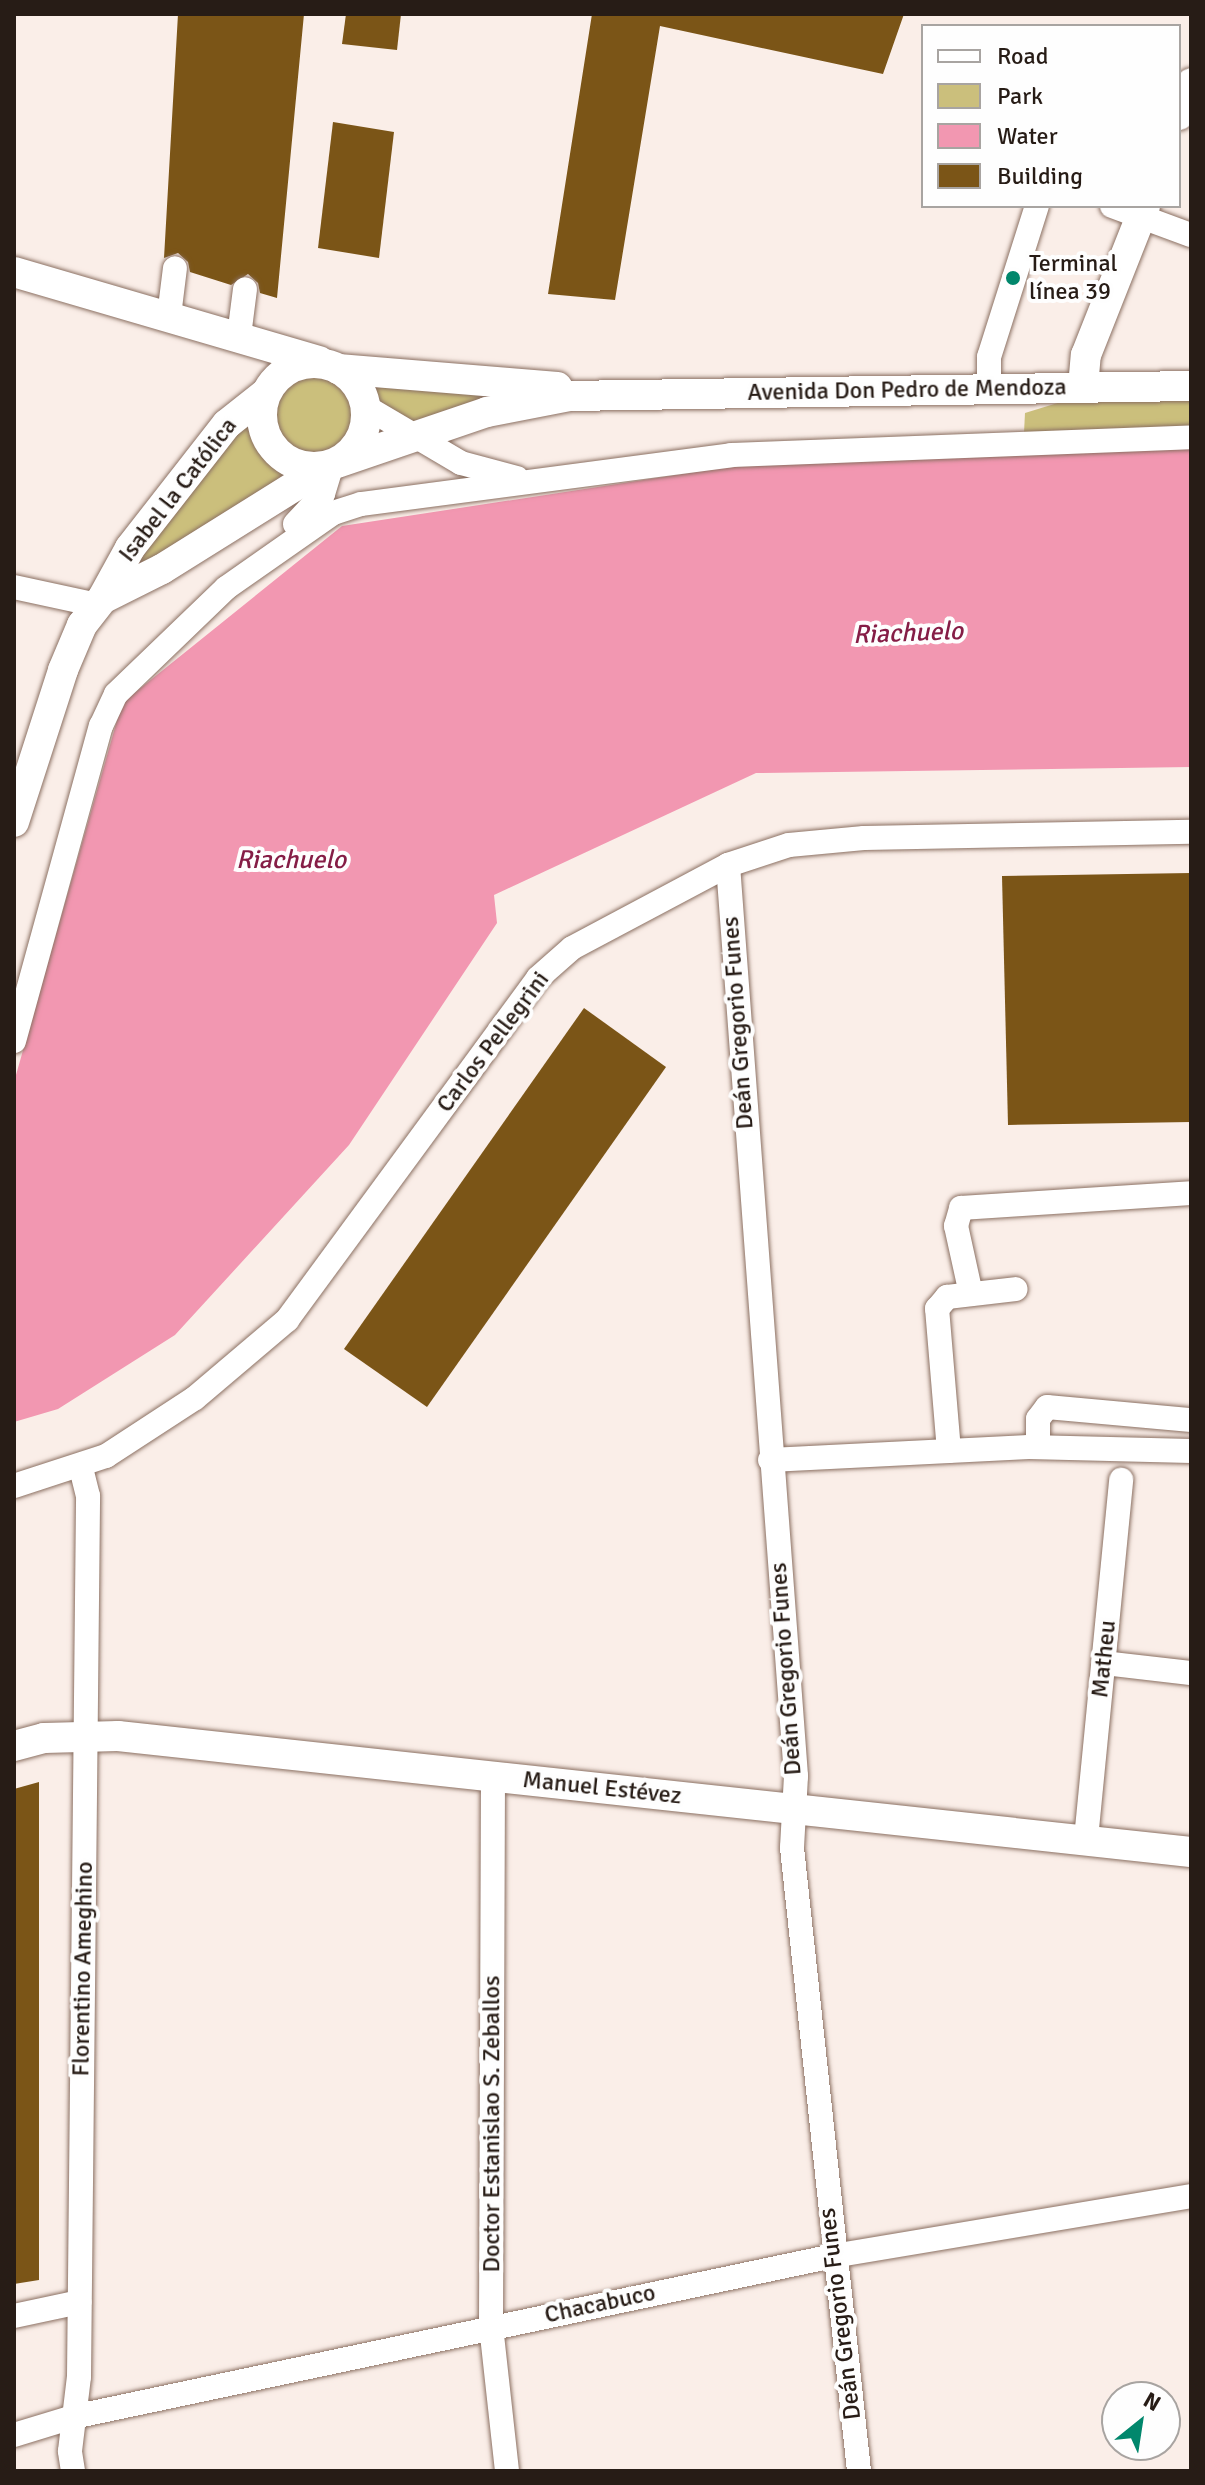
<!DOCTYPE html>
<meta charset="utf-8">
<style>
body{margin:0}
#map{position:relative;width:1205px;height:2485px;overflow:hidden;background:#faeee8;font-family:Signika,sans-serif}
div>[style]{position:absolute}
.green>*{inset:0;background:#cbbf7c}
.round{border-radius:50%}
.water>*{inset:0;background:#f297b1}
.building>*{inset:0;background:#7b5517}
.roads{filter:drop-shadow(0 0 2px #8b7062) drop-shadow(0 0 2px #8b7062)}
.minor>*{height:24px;margin:-12px;padding:0 12px;transform-origin:12px;border-radius:12px;background:#fff}
.major>*{height:30px;margin:-15px;padding:0 15px;transform-origin:15px;border-radius:15px;background:#fff}
.major>.ring{margin:-15px;padding:0;box-sizing:content-box;background:none;border:30px solid #fff;border-radius:50%}
.dots>*{width:22px;height:22px;translate:-50% -50%;box-sizing:border-box;border:4px solid #fefefe;border-radius:50%}
span{translate:-50% -50%;white-space:nowrap;text-align:center;line-height:1.15;-webkit-text-stroke:8px #fefefe;paint-order:stroke}
.poi-label{font-size:24px;color:#271c16}
.left{translate:0 -50%;text-align:left}
.street-label{font-size:24px;color:#271c16}
.water-label{font-size:26px;color:#851d46;font-style:italic}
.frame{position:absolute;inset:0;border:16px solid #271c16;pointer-events:none}
.legend{position:absolute;left:921px;top:24px;width:260px;height:184px;box-sizing:border-box;background:#fefefe;border:2px solid #a8a4a1;margin:0;padding:10px 14px;list-style:none;font-size:24px;color:#271c16}
.legend li{display:flex;align-items:center;gap:16px;height:40px}
.legend b{width:40px;border:2px solid #a8a4a1}
.north{position:absolute;left:1101px;top:2381px;width:80px;height:80px;box-sizing:border-box;background:#fefefe;border:2px solid #a8a4a1;border-radius:50%;rotate:30deg;font-size:22px;font-weight:700;line-height:32px;text-align:center;color:#271c16}
.north::after{content:'';display:block;margin:auto;width:28px;height:36px;background:#01876c;clip-path:polygon(50% 0,100% 100%,50% 72%,0 100%)}
</style>
<div id="map">
<div class="green">
<i class="round" style="left:274px;top:374px;width:82px;height:82px"></i>
<i style="clip-path:polygon(358px 376px,535px 390px,366px 442px,376px 406px)"></i>
<i style="clip-path:polygon(1191px 399px,1191px 449px,1023px 452px,1025px 413px,1064px 401px)"></i>
<i style="clip-path:polygon(256px 409px,259px 439px,276px 462px,302px 472px,128px 575px)"></i>
</div>
<div class="water">
<i style="clip-path:polygon(1191px 448px,1191px 767px,756px 773px,494px 895px,497px 923px,349px 1145px,175px 1335px,58px 1409px,14px 1422px,14px 1082px,122px 703px,342px 526px,728px 467px)"></i>
</div>
<div class="building">
<i style="clip-path:polygon(178px 14px,304px 14px,277px 298px,260px 293px,258px 283px,248px 274px,231px 285px,190px 272px,188px 262px,178px 253px,164px 258px)"></i>
<i style="clip-path:polygon(346px 14px,401px 14px,397px 50px,342px 44px)"></i>
<i style="clip-path:polygon(592px 14px,904px 14px,883px 74px,660px 26px,615px 300px,548px 294px)"></i>
<i style="clip-path:polygon(333px 122px,394px 132px,379px 258px,318px 248px)"></i>
<i style="clip-path:polygon(1191px 873px,1191px 1122px,1008px 1125px,1002px 876px)"></i>
<i style="clip-path:polygon(584px 1008px,666px 1067px,427px 1407px,344px 1349px)"></i>
<i style="clip-path:polygon(39px 1782px,39px 2280px,14px 2284px,14px 1789px)"></i>
</div>
<div class="roads">
<div class="minor">
<i style="left:1112px;top:206px;width:84px;rotate:20.2deg"></i>
<i style="left:169px;top:316px;width:48px;rotate:-82.9deg"></i>
<i style="left:239px;top:336px;width:47px;rotate:-82.7deg"></i>
<i style="left:989px;top:390px;width:33px;rotate:-90deg"></i>
<i style="left:989px;top:357px;width:158px;rotate:-72.4deg"></i>
<i style="left:366px;top:407px;width:110px;rotate:30.5deg"></i>
<i style="left:461px;top:463px;width:58px;rotate:15deg"></i>
<i style="left:295px;top:524px;width:41px;rotate:-47deg"></i>
<i style="left:323px;top:494px;width:30px;rotate:-73deg"></i>
<i style="left:14px;top:587px;width:85px;rotate:12.2deg"></i>
<i style="left:728px;top:865px;width:914px;rotate:85.73deg"></i>
<i style="left:796px;top:1776px;width:72px;rotate:93.2deg"></i>
<i style="left:792px;top:1848px;width:627px;rotate:83.86deg"></i>
<i style="left:14px;top:1041px;width:327px;rotate:-74.6deg"></i>
<i style="left:101px;top:726px;width:35px;rotate:-65deg"></i>
<i style="left:116px;top:694px;width:153px;rotate:-43.9deg"></i>
<i style="left:226px;top:588px;width:131px;rotate:-35deg"></i>
<i style="left:333px;top:513px;width:29px;rotate:-18deg"></i>
<i style="left:361px;top:504px;width:373px;rotate:-7.5deg"></i>
<i style="left:731px;top:455px;width:460px;rotate:-2.2deg"></i>
<i style="left:971px;top:1294px;width:70px;rotate:-102.4deg"></i>
<i style="left:956px;top:1226px;width:19px;rotate:-74deg"></i>
<i style="left:961px;top:1208px;width:230px;rotate:-3.7deg"></i>
<i style="left:1038px;top:1447px;width:28px;rotate:-90deg"></i>
<i style="left:1038px;top:1419px;width:15px;rotate:-53deg"></i>
<i style="left:1047px;top:1407px;width:145px;rotate:5.2deg"></i>
<i style="left:949px;top:1451px;width:143px;rotate:-94.8deg"></i>
<i style="left:937px;top:1309px;width:16px;rotate:-50deg"></i>
<i style="left:947px;top:1297px;width:69px;rotate:-6.6deg"></i>
<i style="left:770px;top:1460px;width:259px;rotate:-2.9deg"></i>
<i style="left:1029px;top:1447px;width:162px;rotate:1.4deg"></i>
<i style="left:14px;top:1486px;width:97px;rotate:-18.1deg"></i>
<i style="left:106px;top:1456px;width:106px;rotate:-33.1deg"></i>
<i style="left:195px;top:1398px;width:121px;rotate:-40.3deg"></i>
<i style="left:287px;top:1320px;width:424px;rotate:-53.7deg"></i>
<i style="left:538px;top:978px;width:45px;rotate:-41.4deg"></i>
<i style="left:572px;top:948px;width:177px;rotate:-28deg"></i>
<i style="left:728px;top:865px;width:64px;rotate:-18.2deg"></i>
<i style="left:789px;top:845px;width:75px;rotate:-5.3deg"></i>
<i style="left:864px;top:838px;width:327px;rotate:-1.1deg"></i>
<i style="left:1104px;top:1663px;width:88px;rotate:6.6deg"></i>
<i style="left:493px;top:1777px;width:549px;rotate:90.21deg"></i>
<i style="left:491px;top:2326px;width:146px;rotate:83.7deg"></i>
<i style="left:1086px;top:1839px;width:361px;rotate:-84.4deg"></i>
<i style="left:14px;top:2316px;width:67px;rotate:-12deg"></i>
<i style="left:14px;top:2435px;width:62px;rotate:-17deg"></i>
<i style="left:73px;top:2417px;width:777px;rotate:-11.96deg"></i>
<i style="left:833px;top:2256px;width:363px;rotate:-9.5deg"></i>
<i style="left:73px;top:2471px;width:20px;rotate:-99deg"></i>
<i style="left:70px;top:2451px;width:75px;rotate:-83.1deg"></i>
<i style="left:79px;top:2377px;width:881px;rotate:-89.41deg"></i>
<i style="left:88px;top:1496px;width:30px;rotate:-104deg"></i>
</div>
<div class="major">
<i style="left:1179px;top:115px;width:34px;rotate:-69deg"></i>
<i style="left:14px;top:272px;width:318px;rotate:16.3deg"></i>
<i class="ring" style="left:262px;top:363px;width:74px;height:74px"></i>
<i style="left:338px;top:369px;width:220px;rotate:4.7deg"></i>
<i style="left:1083px;top:387px;width:32px;rotate:-85deg"></i>
<i style="left:1086px;top:355px;width:160px;rotate:-68.4deg"></i>
<i style="left:337px;top:463px;width:158px;rotate:-18.8deg"></i>
<i style="left:487px;top:412px;width:84px;rotate:-11deg"></i>
<i style="left:569px;top:396px;width:622px;rotate:-0.92deg"></i>
<i style="left:102px;top:599px;width:58px;rotate:-61.2deg"></i>
<i style="left:130px;top:548px;width:157px;rotate:-52deg"></i>
<i style="left:227px;top:424px;width:50px;rotate:-38.5deg"></i>
<i style="left:14px;top:822px;width:160px;rotate:-72.1deg"></i>
<i style="left:63px;top:670px;width:49px;rotate:-67.1deg"></i>
<i style="left:82px;top:625px;width:33px;rotate:-52deg"></i>
<i style="left:102px;top:599px;width:67px;rotate:-26.6deg"></i>
<i style="left:162px;top:569px;width:192px;rotate:-32deg"></i>
<i style="left:14px;top:1746px;width:31px;rotate:-15deg"></i>
<i style="left:44px;top:1738px;width:74px;rotate:-1.5deg"></i>
<i style="left:118px;top:1736px;width:1079px;rotate:6.17deg"></i>
</div>
</div>
<div class="dots">
<i style="left:1013px;top:278px;background:#01876c"></i>
</div>
<div class="poi-label">
<span class="left" style="left:1029px;top:278px">Terminal<br>línea 39</span>
</div>
<div class="street-label">
<span style="left:907px;top:390px;rotate:-1deg">Avenida Don Pedro de Mendoza</span>
<span style="left:178px;top:490px;rotate:-52deg">Isabel la Católica</span>
<span style="left:738px;top:1023px;rotate:-94deg">Deán Gregorio Funes</span>
<span style="left:493px;top:1042px;rotate:-53deg">Carlos Pellegrini</span>
<span style="left:1104px;top:1659px;rotate:-84deg">Matheu</span>
<span style="left:786px;top:1669px;rotate:-94deg">Deán Gregorio Funes</span>
<span style="left:602px;top:1788px;rotate:6deg">Manuel Estévez</span>
<span style="left:83px;top:1969px;rotate:-89deg">Florentino Ameghino</span>
<span style="left:492px;top:2124px;rotate:-90deg">Doctor Estanislao S. Zeballos</span>
<span style="left:600px;top:2304px;rotate:-12deg">Chacabuco</span>
<span style="left:840px;top:2314px;rotate:-97deg">Deán Gregorio Funes</span>
</div>
<div class="water-label">
<span style="left:908px;top:634px;rotate:-2deg">Riachuelo</span>
<span style="left:291px;top:861px">Riachuelo</span>
</div>
<div class="frame"></div>
<ul class="legend">
<li><b style="height:10px;background:#fff"></b>Road</li>
<li><b style="height:22px;background:#cbbf7c"></b>Park</li>
<li><b style="height:22px;background:#f297b1"></b>Water</li>
<li><b style="height:22px;background:#7b5517"></b>Building</li>
</ul>
<div class="north">N</div>
</div>
